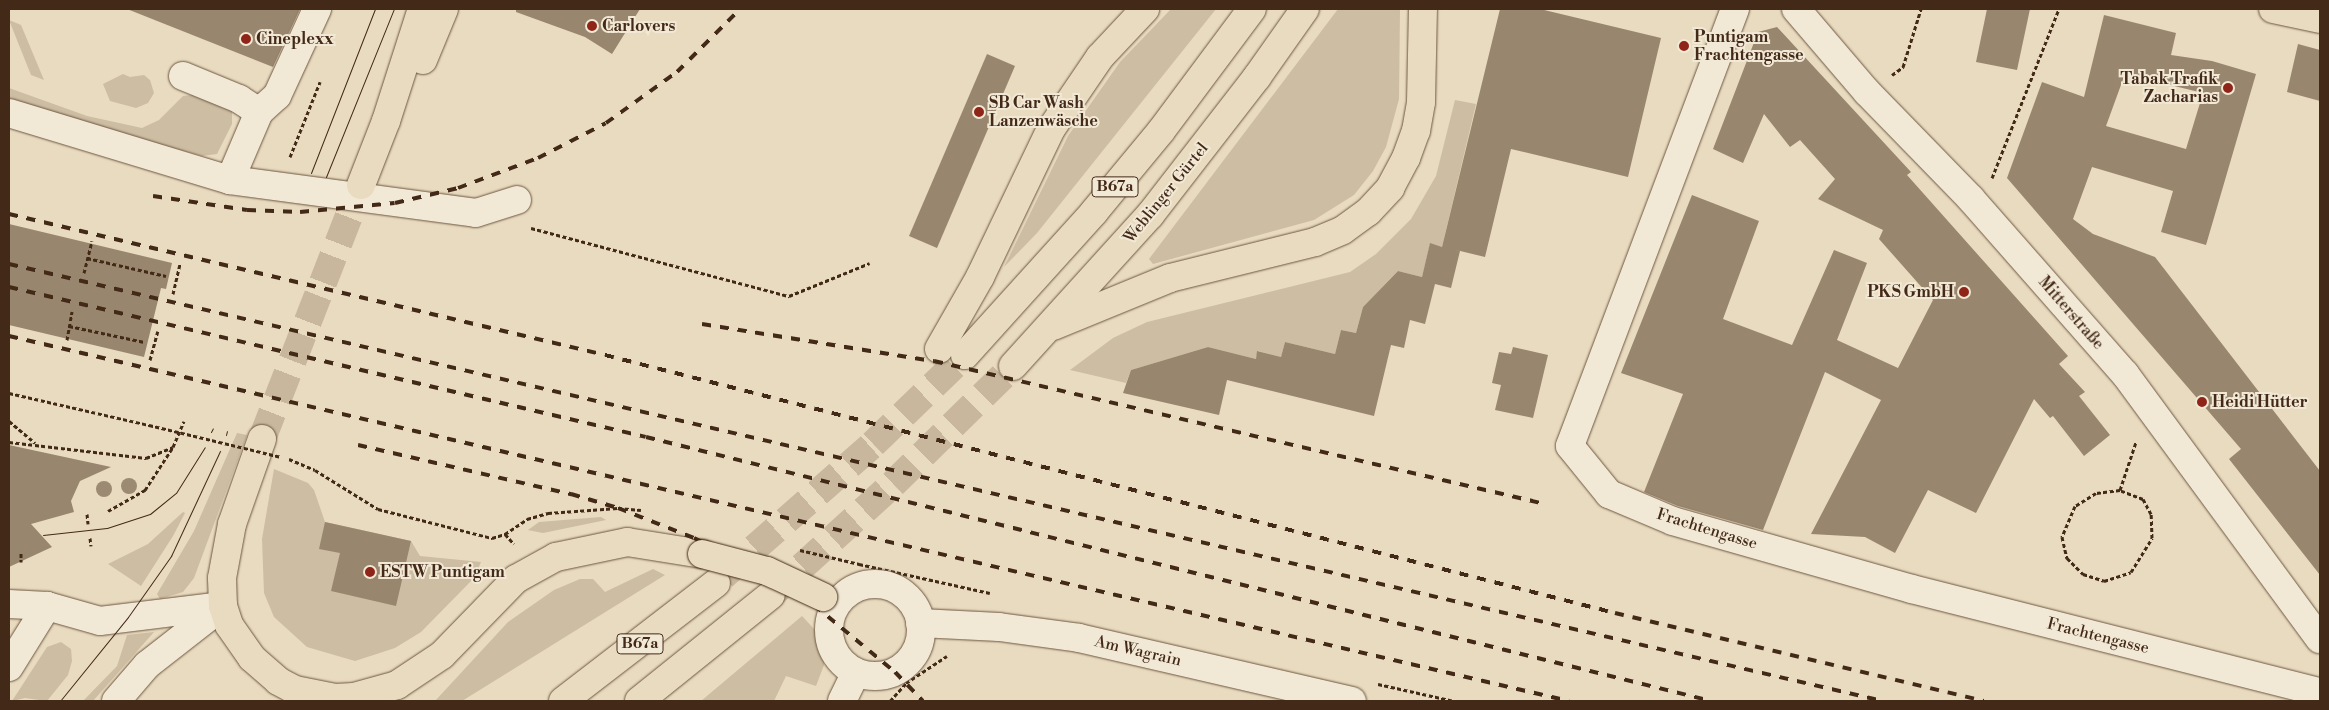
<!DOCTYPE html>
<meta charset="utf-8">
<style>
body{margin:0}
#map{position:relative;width:2329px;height:710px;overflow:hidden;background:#e9dbbf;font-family:"Libre Bodoni",serif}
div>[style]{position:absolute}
.green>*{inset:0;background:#cdbda2}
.building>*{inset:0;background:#99866e}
.major-tunnel>*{height:28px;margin-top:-14px;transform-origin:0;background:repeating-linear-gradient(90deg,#c8b79d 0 28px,transparent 0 42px)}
.path>*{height:3px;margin-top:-1.5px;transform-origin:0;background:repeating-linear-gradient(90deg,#432917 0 4px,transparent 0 6.5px)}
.roads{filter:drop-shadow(0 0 1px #6c5641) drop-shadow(0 0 1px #6c5641)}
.minor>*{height:28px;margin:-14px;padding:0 14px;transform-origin:14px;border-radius:14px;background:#f1e8d5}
.minor>.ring{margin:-14px;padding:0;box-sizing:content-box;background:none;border:28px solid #f1e8d5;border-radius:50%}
.major>*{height:28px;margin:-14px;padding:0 14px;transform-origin:14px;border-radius:14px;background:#e9dbbf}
.tram>*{height:1px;margin:-0.5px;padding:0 0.5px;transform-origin:0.5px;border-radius:0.5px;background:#432917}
.rail>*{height:4px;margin-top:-2px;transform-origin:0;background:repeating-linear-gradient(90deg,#432917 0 9px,transparent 0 18px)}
.path-bridge>*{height:3px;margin-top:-1.5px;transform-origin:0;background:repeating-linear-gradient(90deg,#432917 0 4px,transparent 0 6.5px)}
.bridges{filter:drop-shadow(0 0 1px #432917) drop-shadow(0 0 1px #432917)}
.major-bridge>*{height:28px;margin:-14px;padding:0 14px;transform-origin:14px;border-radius:14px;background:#e9dbbf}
.trees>*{width:16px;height:16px;margin:-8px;border-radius:50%;background:#9d8a72}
.dots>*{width:14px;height:14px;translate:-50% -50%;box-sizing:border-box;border:2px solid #f1e8d5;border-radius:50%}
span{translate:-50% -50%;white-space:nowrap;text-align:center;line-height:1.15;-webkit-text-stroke:4px #f1e8d5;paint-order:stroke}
.shield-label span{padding:1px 4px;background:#f1e8d5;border:1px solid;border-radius:4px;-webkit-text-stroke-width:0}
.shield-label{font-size:15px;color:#432917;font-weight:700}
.poi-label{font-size:16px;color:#432917;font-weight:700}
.left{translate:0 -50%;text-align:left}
.right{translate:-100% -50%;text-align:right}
.street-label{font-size:16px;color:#432917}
.frame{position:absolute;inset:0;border:10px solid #432917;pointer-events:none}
</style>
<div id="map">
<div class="green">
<i style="clip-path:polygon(1171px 9px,1216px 9px,1037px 233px,1004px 267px,1068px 136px,1120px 62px)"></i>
<i style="clip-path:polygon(1338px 9px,1400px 9px,1399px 99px,1386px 147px,1373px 171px,1354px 195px,1314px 220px,1153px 264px,1149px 259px)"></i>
<i style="clip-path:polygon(9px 20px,21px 25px,44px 80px,31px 75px)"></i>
<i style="clip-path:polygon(123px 74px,130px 77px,144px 75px,150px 80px,154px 93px,148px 103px,136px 108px,110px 101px,103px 84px)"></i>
<i style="clip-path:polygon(9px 88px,87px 116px,142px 128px,159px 120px,183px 96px,201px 94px,228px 106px,232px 112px,232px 124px,217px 154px,202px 156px,58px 117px,9px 99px)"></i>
<i style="clip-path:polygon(1455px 100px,1476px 104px,1442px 247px,1430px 244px,1422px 277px,1398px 271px,1363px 307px,1356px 333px,1341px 330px,1335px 354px,1285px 342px,1281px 357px,1258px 351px,1256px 359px,1208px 347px,1131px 370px,1126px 383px,1070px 370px,1113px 338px,1147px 322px,1350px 272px,1376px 254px,1411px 219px,1436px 176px)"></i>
<i style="clip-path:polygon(237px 433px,247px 435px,194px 578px,183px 592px,160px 599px,157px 594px,194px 531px)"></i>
<i style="clip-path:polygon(274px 469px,308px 483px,314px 490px,325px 522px,411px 541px,420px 556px,481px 562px,474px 578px,421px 632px,395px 648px,355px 661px,307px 647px,274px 617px,264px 593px,262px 539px)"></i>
<i style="clip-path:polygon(183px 512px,185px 513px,173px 536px,141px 586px,108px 564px,148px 544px)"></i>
<i style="clip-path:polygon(601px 517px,606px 520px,543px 533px,528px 530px,539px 522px)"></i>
<i style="clip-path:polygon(653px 569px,665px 575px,462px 701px,435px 701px,508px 622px,554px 590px,580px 579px,593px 579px,605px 592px)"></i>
<i style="clip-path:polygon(802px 616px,817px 632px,824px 650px,824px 665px,816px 686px,786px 676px,774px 701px,701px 701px)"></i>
<i style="clip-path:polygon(154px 632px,93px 701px,83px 701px,117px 666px,127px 635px)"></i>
<i style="clip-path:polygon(61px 642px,71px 649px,72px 661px,68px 675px,47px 701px,25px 698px,12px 701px,47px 647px)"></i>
</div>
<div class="building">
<i style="clip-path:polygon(127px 9px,300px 9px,273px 67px)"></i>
<i style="clip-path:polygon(516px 9px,640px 9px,612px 54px,585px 37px,516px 12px)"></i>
<i style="clip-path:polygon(1500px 9px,1540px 9px,1661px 38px,1628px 177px,1511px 149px,1485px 257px,1452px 249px,1460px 251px,1451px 288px,1435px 284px,1425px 324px,1410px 320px,1404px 348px,1391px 345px,1374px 416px,1227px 380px,1219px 415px,1123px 393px,1131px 370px,1208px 347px,1256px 359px,1257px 351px,1281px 357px,1285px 342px,1335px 354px,1341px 330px,1356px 333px,1363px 307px,1398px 271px,1422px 277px,1430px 243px,1442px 247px)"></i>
<i style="clip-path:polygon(1987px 9px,2030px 9px,2017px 70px,1976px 62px)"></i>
<i style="clip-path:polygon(evenodd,2104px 15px,2176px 33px,2171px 55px,2212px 61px,2256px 74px,2206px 245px,2161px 232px,2173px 191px,2092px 167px,2073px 219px,2093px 234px,2155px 257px,2320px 471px,2320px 575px,2229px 459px,2241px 449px,2007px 178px,2042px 82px,2084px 97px,2104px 15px,2125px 74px,2203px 93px,2186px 149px,2106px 126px,2125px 74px)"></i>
<i style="clip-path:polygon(1777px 27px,1911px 172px,1907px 175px,2068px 356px,2059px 364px,2085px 392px,2079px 396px,2110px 435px,2084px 456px,2053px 416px,2050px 418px,2034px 399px,1976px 513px,1928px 490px,1895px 553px,1865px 537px,1811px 534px,1881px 400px,1825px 372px,1763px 530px,1678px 506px,1644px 492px,1683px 394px,1621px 373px,1692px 195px,1759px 221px,1723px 319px,1792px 345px,1834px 250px,1867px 263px,1837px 340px,1898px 368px,1933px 300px,1879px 239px,1883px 230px,1818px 199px,1835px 179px,1800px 140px,1790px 147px,1764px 114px,1743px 163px,1713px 149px,1758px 32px)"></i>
<i style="clip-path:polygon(2298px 44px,2320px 50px,2320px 101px,2287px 92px)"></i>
<i style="clip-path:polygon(987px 54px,1015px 66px,937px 248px,909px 236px)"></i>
<i style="clip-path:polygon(9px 224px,172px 263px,166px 289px,161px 288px,144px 357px,9px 325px)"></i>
<i style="clip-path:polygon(1513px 347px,1548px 355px,1533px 418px,1495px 410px,1501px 385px,1492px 383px,1499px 352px,1511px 354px)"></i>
<i style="clip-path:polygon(9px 445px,111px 467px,80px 481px,71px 501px,74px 512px,31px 524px,52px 547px,9px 567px)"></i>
<i style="clip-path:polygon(325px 522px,411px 541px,396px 606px,331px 591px,340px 553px,319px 549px)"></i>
</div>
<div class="major-tunnel">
<i style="left:262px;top:439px;width:273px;rotate:-68.7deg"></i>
<i style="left:723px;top:576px;width:200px;rotate:-41.3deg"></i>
<i style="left:873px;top:444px;width:128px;rotate:-44.1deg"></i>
<i style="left:771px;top:595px;width:165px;rotate:-42.3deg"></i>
<i style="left:893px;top:484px;width:168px;rotate:-44.5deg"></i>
</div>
<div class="path">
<i style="left:1892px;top:75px;width:14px;rotate:-36deg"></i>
<i style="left:1903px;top:67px;width:61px;rotate:-72.8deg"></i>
<i style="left:290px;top:157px;width:81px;rotate:-68.2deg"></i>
<i style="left:1992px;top:178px;width:182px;rotate:-68.4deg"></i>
<i style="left:531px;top:228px;width:267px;rotate:14.8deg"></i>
<i style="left:789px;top:296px;width:87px;rotate:-22.2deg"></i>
<i style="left:87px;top:258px;width:81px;rotate:12.8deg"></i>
<i style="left:84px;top:273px;width:33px;rotate:-76deg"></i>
<i style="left:173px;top:294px;width:32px;rotate:-77deg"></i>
<i style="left:69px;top:326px;width:77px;rotate:12deg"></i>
<i style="left:67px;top:340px;width:29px;rotate:-80deg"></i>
<i style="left:150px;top:360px;width:30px;rotate:-75deg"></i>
<i style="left:9px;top:393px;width:144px;rotate:12.9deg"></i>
<i style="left:9px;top:421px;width:34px;rotate:40deg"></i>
<i style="left:9px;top:442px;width:138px;rotate:6.7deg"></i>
<i style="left:146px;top:458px;width:29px;rotate:-22deg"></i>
<i style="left:289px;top:459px;width:28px;rotate:23deg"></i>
<i style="left:315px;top:470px;width:74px;rotate:31.8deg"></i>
<i style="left:378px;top:509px;width:118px;rotate:14.3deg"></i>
<i style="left:492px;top:538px;width:14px;rotate:-17deg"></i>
<i style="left:505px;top:534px;width:27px;rotate:-34deg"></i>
<i style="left:527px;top:519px;width:22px;rotate:-16deg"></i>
<i style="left:548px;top:513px;width:70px;rotate:-4.1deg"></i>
<i style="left:618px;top:508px;width:23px;rotate:5deg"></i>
<i style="left:2120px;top:490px;width:24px;rotate:173deg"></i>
<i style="left:2096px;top:493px;width:25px;rotate:148deg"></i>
<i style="left:2075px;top:506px;width:34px;rotate:113deg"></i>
<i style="left:2062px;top:537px;width:22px;rotate:77deg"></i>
<i style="left:2067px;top:558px;width:23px;rotate:45deg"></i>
<i style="left:2083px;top:574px;width:22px;rotate:18deg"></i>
<i style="left:2104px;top:581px;width:28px;rotate:-18deg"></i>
<i style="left:2131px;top:572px;width:40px;rotate:-58deg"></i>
<i style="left:2152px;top:538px;width:24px;rotate:-92deg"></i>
<i style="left:2151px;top:514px;width:17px;rotate:-118deg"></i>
<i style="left:2143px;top:499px;width:25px;rotate:-159deg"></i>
<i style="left:2120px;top:490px;width:51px;rotate:-71.6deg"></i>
<i style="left:108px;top:511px;width:43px;rotate:-29.6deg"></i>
<i style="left:145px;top:490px;width:51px;rotate:-56.9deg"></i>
<i style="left:173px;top:447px;width:28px;rotate:-67deg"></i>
<i style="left:87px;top:514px;width:10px;rotate:84deg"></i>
<i style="left:505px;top:534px;width:13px;rotate:48deg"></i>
<i style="left:90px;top:538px;width:8px;rotate:83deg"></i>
<i style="left:21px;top:553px;width:9px;rotate:90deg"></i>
<i style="left:859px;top:564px;width:134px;rotate:12.5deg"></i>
<i style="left:893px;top:588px;width:16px;rotate:-75deg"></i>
<i style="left:1378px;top:684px;width:78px;rotate:12.6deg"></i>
<i style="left:890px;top:701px;width:24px;rotate:-48deg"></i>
<i style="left:906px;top:683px;width:49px;rotate:-33.4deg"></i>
</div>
<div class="roads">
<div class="minor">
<i style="left:1735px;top:9px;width:467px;rotate:110.7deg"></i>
<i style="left:1570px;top:446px;width:62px;rotate:50.9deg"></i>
<i style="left:1609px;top:494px;width:69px;rotate:22.9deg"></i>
<i style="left:1673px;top:521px;width:248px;rotate:15.9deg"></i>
<i style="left:1912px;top:589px;width:421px;rotate:14.2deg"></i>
<i style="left:1796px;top:9px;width:109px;rotate:49.5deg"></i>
<i style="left:1867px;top:92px;width:149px;rotate:45.8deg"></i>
<i style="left:1971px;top:199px;width:233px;rotate:48.7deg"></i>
<i style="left:2125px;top:374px;width:329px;rotate:53.7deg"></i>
<i style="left:183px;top:76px;width:61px;rotate:22.3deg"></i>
<i style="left:239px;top:99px;width:24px;rotate:33deg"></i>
<i style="left:9px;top:113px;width:231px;rotate:16.9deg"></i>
<i style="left:230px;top:180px;width:248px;rotate:7.6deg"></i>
<i style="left:476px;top:213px;width:43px;rotate:-17.6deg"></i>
<i style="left:230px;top:180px;width:74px;rotate:-66.9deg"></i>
<i style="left:259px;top:112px;width:24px;rotate:-42deg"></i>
<i style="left:277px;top:96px;width:96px;rotate:-65.3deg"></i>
<i class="ring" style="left:829px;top:584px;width:64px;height:64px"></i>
<i style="left:9px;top:604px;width:38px;rotate:3deg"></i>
<i style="left:47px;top:606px;width:55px;rotate:15.8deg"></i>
<i style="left:100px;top:621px;width:124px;rotate:-7deg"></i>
<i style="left:920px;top:623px;width:79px;rotate:2.9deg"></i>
<i style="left:999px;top:627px;width:81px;rotate:7.8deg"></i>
<i style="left:1079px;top:638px;width:280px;rotate:13deg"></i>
<i style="left:9px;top:667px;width:72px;rotate:-58.1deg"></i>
<i style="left:116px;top:701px;width:48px;rotate:-49.3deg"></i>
<i style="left:147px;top:665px;width:93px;rotate:-38deg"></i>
<i style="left:842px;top:701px;width:32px;rotate:-64deg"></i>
</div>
<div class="major">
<i style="left:2273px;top:9px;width:48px;rotate:12deg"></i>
<i style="left:423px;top:60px;width:55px;rotate:-67.6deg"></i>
<i style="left:361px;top:185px;width:69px;rotate:-68.7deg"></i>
<i style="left:386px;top:121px;width:118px;rotate:-72.2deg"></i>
<i style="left:1053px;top:326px;width:126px;rotate:-22.3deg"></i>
<i style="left:1170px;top:278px;width:149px;rotate:-13.9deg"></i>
<i style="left:1315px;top:242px;width:30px;rotate:-23deg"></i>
<i style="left:1343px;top:230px;width:31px;rotate:-36deg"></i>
<i style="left:1368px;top:212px;width:33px;rotate:-47deg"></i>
<i style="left:1390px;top:188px;width:34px;rotate:-62deg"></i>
<i style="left:1406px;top:158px;width:29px;rotate:-70deg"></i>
<i style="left:1416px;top:131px;width:29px;rotate:-80deg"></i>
<i style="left:1421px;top:102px;width:93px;rotate:-88.8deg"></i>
<i style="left:939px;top:349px;width:83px;rotate:-60.3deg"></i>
<i style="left:980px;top:277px;width:164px;rotate:-64.4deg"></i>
<i style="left:1051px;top:129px;width:87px;rotate:-55.8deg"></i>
<i style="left:1100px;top:57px;width:66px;rotate:-46.8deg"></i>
<i style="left:965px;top:355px;width:193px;rotate:-47.9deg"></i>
<i style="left:1094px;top:212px;width:105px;rotate:-50.4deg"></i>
<i style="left:1161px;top:131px;width:152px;rotate:-53.3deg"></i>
<i style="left:1013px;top:366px;width:204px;rotate:-47.8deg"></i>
<i style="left:1150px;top:215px;width:175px;rotate:-52.2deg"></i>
<i style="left:1257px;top:77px;width:83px;rotate:-54.8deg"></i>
<i style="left:262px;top:439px;width:90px;rotate:109.4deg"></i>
<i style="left:232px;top:524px;width:55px;rotate:100.5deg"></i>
<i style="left:222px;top:578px;width:28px;rotate:88deg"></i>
<i style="left:223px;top:606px;width:20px;rotate:72deg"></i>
<i style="left:229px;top:625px;width:40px;rotate:55.1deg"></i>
<i style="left:252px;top:658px;width:35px;rotate:41deg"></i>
<i style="left:278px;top:681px;width:19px;rotate:28deg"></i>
<i style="left:295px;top:690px;width:41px;rotate:11.3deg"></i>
<i style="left:335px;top:698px;width:19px;rotate:-3deg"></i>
<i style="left:354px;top:697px;width:45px;rotate:-15.6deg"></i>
<i style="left:397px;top:685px;width:54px;rotate:-33.7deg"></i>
<i style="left:442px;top:655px;width:106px;rotate:-45.8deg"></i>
<i style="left:516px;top:579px;width:46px;rotate:-28.8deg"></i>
<i style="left:556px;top:557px;width:73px;rotate:-11.9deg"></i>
<i style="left:627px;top:542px;width:76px;rotate:9.1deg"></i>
<i style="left:563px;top:701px;width:193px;rotate:-37.6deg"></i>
<i style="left:639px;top:701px;width:169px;rotate:-38.8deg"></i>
</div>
</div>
<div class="tram">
<i style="left:311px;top:173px;width:176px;rotate:-68.7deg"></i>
<i style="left:326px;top:177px;width:181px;rotate:-68deg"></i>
<i style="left:211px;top:432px;width:4px;rotate:-63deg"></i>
<i style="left:226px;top:435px;width:4px;rotate:-76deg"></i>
<i style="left:43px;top:535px;width:64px;rotate:-6.2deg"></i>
<i style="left:107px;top:528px;width:45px;rotate:-18deg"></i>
<i style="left:150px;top:514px;width:33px;rotate:-39deg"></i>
<i style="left:176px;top:493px;width:54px;rotate:-57.8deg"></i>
<i style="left:60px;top:701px;width:108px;rotate:-51deg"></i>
<i style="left:128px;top:617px;width:75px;rotate:-54.8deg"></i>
<i style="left:171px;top:556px;width:116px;rotate:-65deg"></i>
</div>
<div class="rail">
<i style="left:153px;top:196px;width:95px;rotate:8.5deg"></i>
<i style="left:247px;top:210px;width:53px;rotate:2.2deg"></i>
<i style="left:300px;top:212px;width:95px;rotate:-5.4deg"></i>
<i style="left:395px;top:203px;width:65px;rotate:-13.4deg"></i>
<i style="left:458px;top:188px;width:85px;rotate:-20.6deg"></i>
<i style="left:538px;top:158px;width:76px;rotate:-27.2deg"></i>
<i style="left:606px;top:123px;width:87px;rotate:-35.7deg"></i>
<i style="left:677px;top:72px;width:89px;rotate:-45deg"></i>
<i style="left:9px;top:214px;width:612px;rotate:13.31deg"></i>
<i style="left:605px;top:355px;width:1042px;rotate:14.33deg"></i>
<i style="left:1615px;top:613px;width:379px;rotate:13.4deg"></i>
<i style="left:9px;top:264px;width:1924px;rotate:13.13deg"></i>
<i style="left:9px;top:287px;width:654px;rotate:13.25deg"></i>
<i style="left:646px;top:437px;width:1097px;rotate:13.92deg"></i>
<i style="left:702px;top:324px;width:235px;rotate:9.1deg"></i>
<i style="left:934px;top:361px;width:628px;rotate:13.17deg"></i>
<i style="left:9px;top:336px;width:1602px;rotate:13.17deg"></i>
<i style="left:358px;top:445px;width:219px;rotate:13deg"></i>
<i style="left:571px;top:494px;width:49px;rotate:16.6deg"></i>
<i style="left:618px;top:508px;width:82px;rotate:21.5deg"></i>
<i style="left:694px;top:538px;width:85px;rotate:26.6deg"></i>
<i style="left:770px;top:576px;width:53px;rotate:33.4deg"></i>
<i style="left:814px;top:605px;width:105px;rotate:39.6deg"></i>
<i style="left:895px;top:672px;width:40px;rotate:46deg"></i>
</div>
<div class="path-bridge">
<i style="left:149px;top:425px;width:136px;rotate:13.6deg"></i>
<i style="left:800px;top:550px;width:61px;rotate:13.3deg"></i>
</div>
<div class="bridges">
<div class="major-bridge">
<i style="left:702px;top:554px;width:67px;rotate:14.7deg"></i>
<i style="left:767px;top:571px;width:62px;rotate:24.9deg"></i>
</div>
</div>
<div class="trees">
<i style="left:129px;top:486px"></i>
<i style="left:104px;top:489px"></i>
</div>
<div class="dots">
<i style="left:592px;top:26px;background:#8f2418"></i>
<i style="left:246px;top:39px;background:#8f2418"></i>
<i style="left:1684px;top:46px;background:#8f2418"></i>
<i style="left:2228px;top:88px;background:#8f2418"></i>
<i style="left:979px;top:112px;background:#8f2418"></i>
<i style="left:1964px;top:292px;background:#8f2418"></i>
<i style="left:2202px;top:402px;background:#8f2418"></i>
<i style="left:370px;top:572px;background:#8f2418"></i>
</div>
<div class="shield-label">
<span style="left:1115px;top:187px">B67a</span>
<span style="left:640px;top:644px">B67a</span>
</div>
<div class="poi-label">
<span class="left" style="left:602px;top:26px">Carlovers</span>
<span class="left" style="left:1694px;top:46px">Puntigam<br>Frachtengasse</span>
<span class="left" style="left:256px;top:39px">Cineplexx</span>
<span class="right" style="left:2218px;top:88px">Tabak Trafik<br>Zacharias</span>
<span class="left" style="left:989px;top:112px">SB Car Wash<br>Lanzenwäsche</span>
<span class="right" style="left:1954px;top:292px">PKS GmbH</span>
<span class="left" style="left:2212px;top:402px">Heidi Hütter</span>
<span class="left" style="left:380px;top:572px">ESTW Puntigam</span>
</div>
<div class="street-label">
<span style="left:1166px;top:193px;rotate:-51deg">Weblinger Gürtel</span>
<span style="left:2071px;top:313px;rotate:49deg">Mitterstraße</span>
<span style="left:1707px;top:529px;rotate:17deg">Frachtengasse</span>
<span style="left:2098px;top:636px;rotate:14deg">Frachtengasse</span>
<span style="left:1138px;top:651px;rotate:13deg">Am Wagrain</span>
</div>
<div class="frame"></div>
</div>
